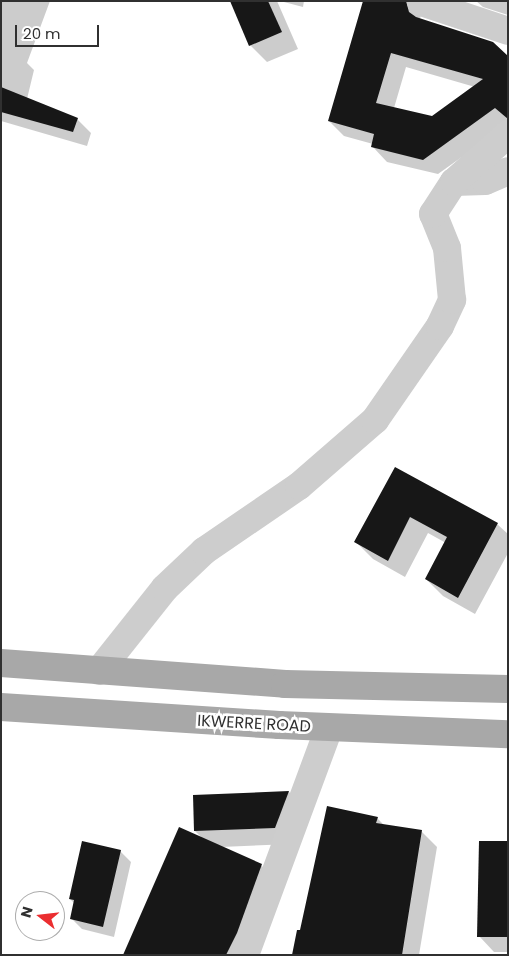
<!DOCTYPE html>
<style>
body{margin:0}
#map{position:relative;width:509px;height:956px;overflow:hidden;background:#fff;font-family:Poppins,sans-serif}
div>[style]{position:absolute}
.shadow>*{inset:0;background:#0003}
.building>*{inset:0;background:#171717}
.street>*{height:28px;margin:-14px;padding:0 14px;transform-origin:14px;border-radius:14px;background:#cdcdcd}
.primary>*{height:28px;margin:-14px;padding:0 14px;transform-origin:14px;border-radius:14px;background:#a8a8a8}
span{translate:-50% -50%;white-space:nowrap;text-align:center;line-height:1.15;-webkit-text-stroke:5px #fff;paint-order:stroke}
.street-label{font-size:16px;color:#303030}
.frame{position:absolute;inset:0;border:2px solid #303030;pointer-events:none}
.north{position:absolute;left:15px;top:891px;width:50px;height:50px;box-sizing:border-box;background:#fff;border:1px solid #acacac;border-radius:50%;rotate:286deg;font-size:14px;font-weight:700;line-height:20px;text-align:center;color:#303030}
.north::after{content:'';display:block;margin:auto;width:18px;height:22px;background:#eb2e30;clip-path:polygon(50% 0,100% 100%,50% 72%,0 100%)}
.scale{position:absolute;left:15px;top:25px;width:84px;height:22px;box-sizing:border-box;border:2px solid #303030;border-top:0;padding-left:6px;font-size:15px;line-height:18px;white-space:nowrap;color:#303030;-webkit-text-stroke:4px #fff;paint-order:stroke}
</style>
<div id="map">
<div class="shadow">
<i style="clip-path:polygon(1px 1px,50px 1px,27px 63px,34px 70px,27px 99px,77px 119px,91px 133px,87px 146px,1px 121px)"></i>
<i style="clip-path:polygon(231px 1px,277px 1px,298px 49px,267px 62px,250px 45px)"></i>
<i style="clip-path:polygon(280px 1px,304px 1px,303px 7px)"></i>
<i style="clip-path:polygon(evenodd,364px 1px,407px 1px,421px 15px,420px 19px,508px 58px,508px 124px,438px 174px,387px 162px,372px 146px,373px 144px,344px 136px,329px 121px,364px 1px,406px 67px,475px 87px,432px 117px,394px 108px,406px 67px)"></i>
<i style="clip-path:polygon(476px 1px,508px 1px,508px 15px,483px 7px)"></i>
<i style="clip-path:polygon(396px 469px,497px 524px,508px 534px,508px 553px,475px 614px,443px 596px,426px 579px,446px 543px,428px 533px,405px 577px,373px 559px,356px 542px)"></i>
<i style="clip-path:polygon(289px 792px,305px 809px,292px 844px,221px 847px,261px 865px,273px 878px,244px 955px,125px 955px,203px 839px,195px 831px,194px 796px)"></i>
<i style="clip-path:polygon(377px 818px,384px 825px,421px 831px,437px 847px,419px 955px,293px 955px,301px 931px)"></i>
<i style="clip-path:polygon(508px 842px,508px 952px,494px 952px,479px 936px)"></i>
<i style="clip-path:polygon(120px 851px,131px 862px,114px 937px,82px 929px,71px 918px,74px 903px,70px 899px)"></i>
</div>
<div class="building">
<i style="clip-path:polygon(230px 1px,268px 1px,282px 32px,249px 46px)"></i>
<i style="clip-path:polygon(evenodd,363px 1px,406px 1px,409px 12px,416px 17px,493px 42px,508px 56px,508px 119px,495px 108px,423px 160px,371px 147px,374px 134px,328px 121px,363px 1px,391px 53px,483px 79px,432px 116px,376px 103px,391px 53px)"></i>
<i style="clip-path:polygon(1px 87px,78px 118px,73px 132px,1px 112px)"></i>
<i style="clip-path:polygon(395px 467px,498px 523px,458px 598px,425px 579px,447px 537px,410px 517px,388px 561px,354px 542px)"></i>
<i style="clip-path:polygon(289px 791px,275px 828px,194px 831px,193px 795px)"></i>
<i style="clip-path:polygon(327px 806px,378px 817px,376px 823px,422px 830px,402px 955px,292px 955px,297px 930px,300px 930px)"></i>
<i style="clip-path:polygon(179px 827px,262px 864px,237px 933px,226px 955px,123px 955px)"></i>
<i style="clip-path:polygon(82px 841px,121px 850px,103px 927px,70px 919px,74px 900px,69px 899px)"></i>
<i style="clip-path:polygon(479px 841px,508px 841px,508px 937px,477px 937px)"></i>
</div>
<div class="street">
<i style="left:421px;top:2px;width:92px;rotate:18.4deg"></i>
<i style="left:454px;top:182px;width:31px;rotate:-2deg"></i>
<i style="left:485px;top:181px;width:25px;rotate:-23deg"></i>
<i style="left:99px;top:671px;width:106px;rotate:-51.5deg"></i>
<i style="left:165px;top:588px;width:54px;rotate:-43.5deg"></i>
<i style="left:204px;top:551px;width:115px;rotate:-34.4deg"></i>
<i style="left:299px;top:486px;width:101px;rotate:-41deg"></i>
<i style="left:375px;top:420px;width:114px;rotate:-55.3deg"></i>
<i style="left:440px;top:326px;width:29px;rotate:-65deg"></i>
<i style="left:452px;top:300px;width:52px;rotate:-95.5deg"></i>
<i style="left:447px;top:248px;width:37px;rotate:-112deg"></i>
<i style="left:433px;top:214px;width:38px;rotate:-57deg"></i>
<i style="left:454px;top:182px;width:72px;rotate:-41.6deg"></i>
<i style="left:245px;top:955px;width:242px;rotate:-69.7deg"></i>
</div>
<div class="primary">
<i style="left:1px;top:663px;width:285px;rotate:4.2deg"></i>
<i style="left:285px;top:684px;width:223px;rotate:1.3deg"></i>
<i style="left:1px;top:707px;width:279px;rotate:3.7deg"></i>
<i style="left:279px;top:725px;width:229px;rotate:2.3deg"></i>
</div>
<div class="street-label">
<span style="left:254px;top:724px;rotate:3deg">IKWERRE ROAD</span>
</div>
<div class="frame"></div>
<div class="north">N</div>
<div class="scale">20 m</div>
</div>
